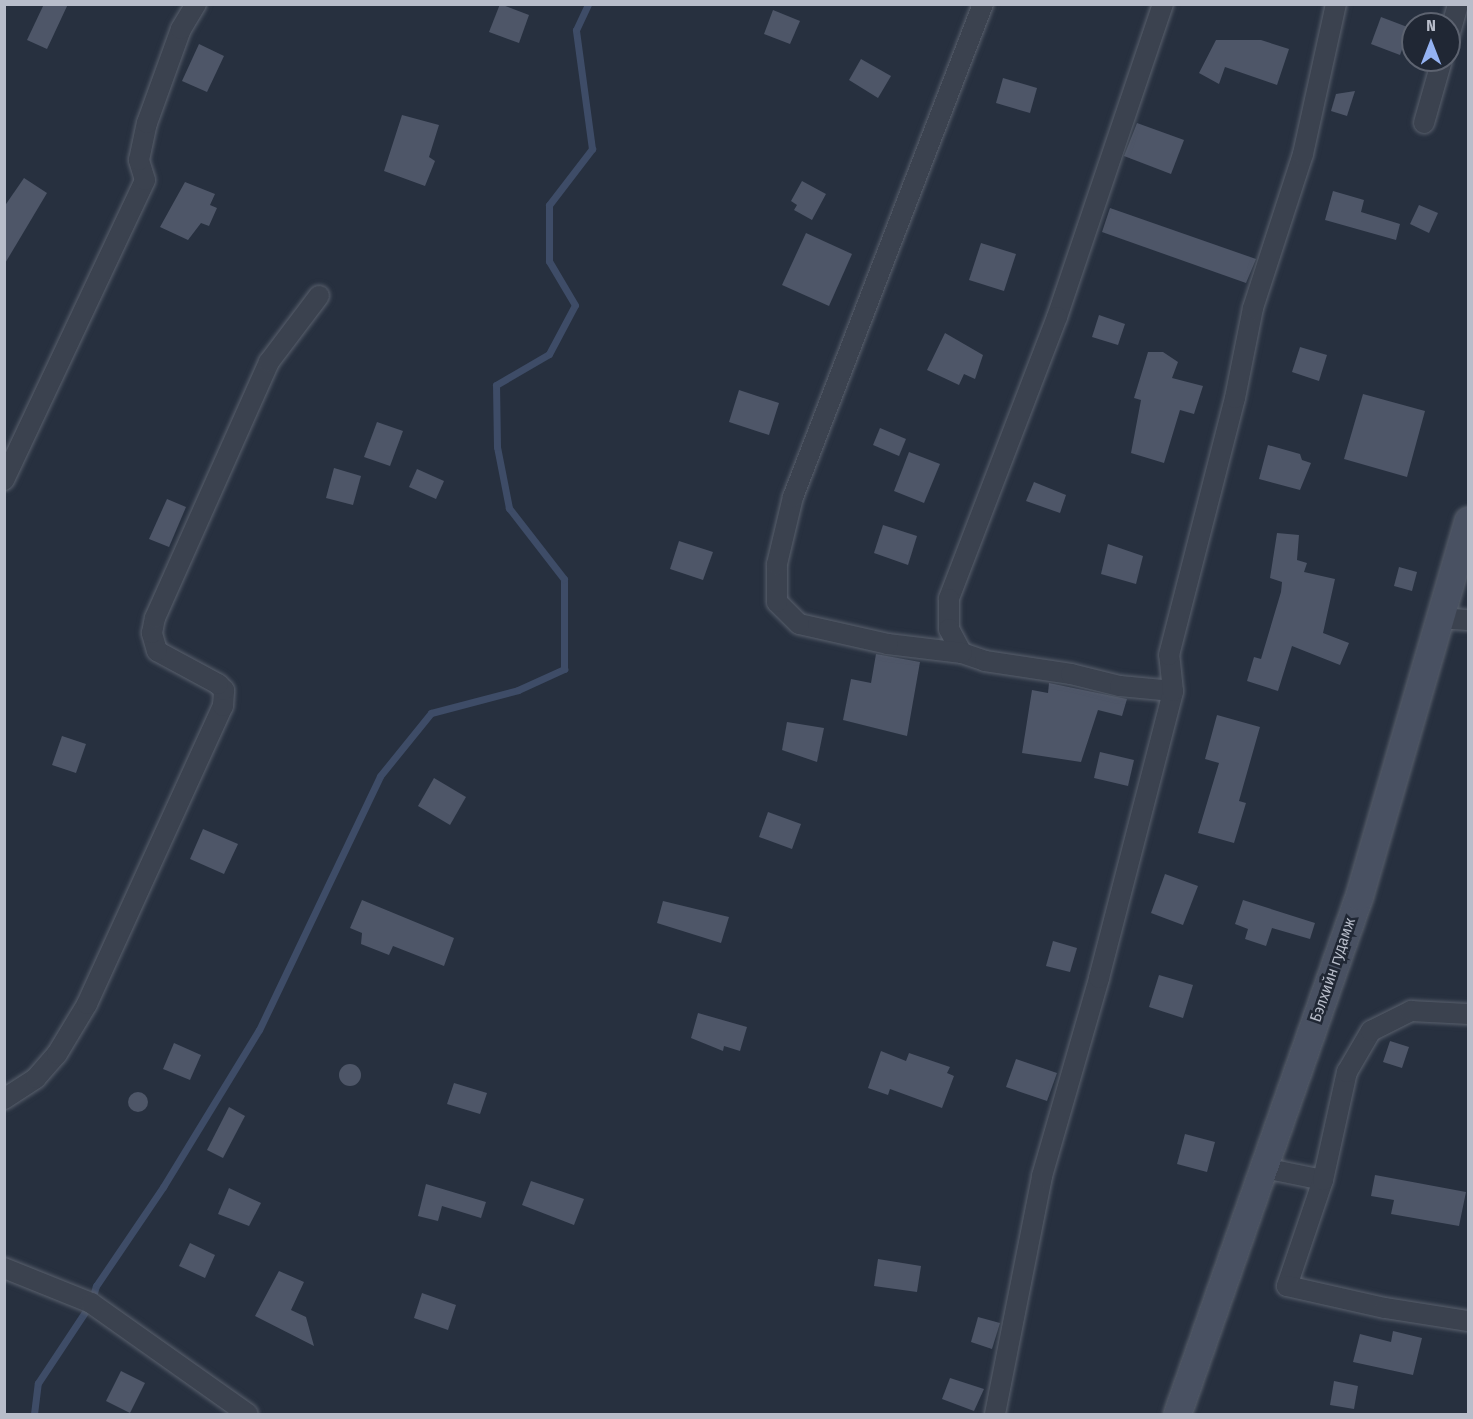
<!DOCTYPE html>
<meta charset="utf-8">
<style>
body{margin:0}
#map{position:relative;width:1473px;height:1419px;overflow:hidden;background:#27303f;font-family:"Fira Sans Condensed",sans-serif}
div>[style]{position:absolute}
.stream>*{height:7px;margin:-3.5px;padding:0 3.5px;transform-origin:3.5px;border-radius:3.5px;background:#3e4c67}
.building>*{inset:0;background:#4e5668}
.round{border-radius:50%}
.roads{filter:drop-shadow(0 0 2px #59606d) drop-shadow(0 0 2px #59606d)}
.street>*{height:20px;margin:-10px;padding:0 10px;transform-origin:10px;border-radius:10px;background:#3b424f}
.secondary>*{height:27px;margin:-13.5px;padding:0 13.5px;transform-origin:13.5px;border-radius:13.5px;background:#495162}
span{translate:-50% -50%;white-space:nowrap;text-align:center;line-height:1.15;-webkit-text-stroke:5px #202734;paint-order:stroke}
.street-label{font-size:16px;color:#b8bdca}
.frame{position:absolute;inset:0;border:6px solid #b8bdca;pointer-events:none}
.north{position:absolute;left:1401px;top:12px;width:60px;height:60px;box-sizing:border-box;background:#202734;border:2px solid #5d6370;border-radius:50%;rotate:0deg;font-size:16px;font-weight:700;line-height:24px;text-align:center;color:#b8bdca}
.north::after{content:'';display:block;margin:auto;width:21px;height:27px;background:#94b2f2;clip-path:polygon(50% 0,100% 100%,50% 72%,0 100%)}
</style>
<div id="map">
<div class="stream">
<i style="left:34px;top:1414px;width:31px;rotate:-83deg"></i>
<i style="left:38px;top:1383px;width:96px;rotate:-56.5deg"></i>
<i style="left:91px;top:1303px;width:18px;rotate:-74deg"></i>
<i style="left:96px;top:1286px;width:120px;rotate:-55.9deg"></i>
<i style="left:163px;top:1187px;width:184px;rotate:-58.6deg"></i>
<i style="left:259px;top:1030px;width:281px;rotate:-64.5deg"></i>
<i style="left:380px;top:776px;width:81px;rotate:-51deg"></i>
<i style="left:431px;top:713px;width:90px;rotate:-14.8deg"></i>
<i style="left:518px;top:690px;width:51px;rotate:-24.5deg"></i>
<i style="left:564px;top:669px;width:90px;rotate:-90deg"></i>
<i style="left:564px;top:579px;width:90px;rotate:-127.8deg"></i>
<i style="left:509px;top:508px;width:62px;rotate:-101.1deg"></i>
<i style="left:497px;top:447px;width:62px;rotate:-90.9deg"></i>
<i style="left:496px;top:385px;width:61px;rotate:-30.3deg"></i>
<i style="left:549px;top:354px;width:55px;rotate:-62deg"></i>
<i style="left:575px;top:305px;width:51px;rotate:-120.6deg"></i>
<i style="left:549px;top:261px;width:56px;rotate:-90deg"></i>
<i style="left:549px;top:205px;width:71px;rotate:-52.5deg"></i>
<i style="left:592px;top:149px;width:120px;rotate:-97.7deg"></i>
<i style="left:576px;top:30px;width:29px;rotate:-65deg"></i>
</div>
<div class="building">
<i style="clip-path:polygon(44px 4px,68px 4px,47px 49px,27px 40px)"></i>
<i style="clip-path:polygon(500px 4px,529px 15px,519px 43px,489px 32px)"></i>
<i style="clip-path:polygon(773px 10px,800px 21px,790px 44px,764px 34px)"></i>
<i style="clip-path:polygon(1381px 17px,1410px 28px,1400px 55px,1371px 44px)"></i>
<i style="clip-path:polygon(1216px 40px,1261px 40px,1289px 49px,1277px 85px,1225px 67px,1219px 84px,1199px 73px)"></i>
<i style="clip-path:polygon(199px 44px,224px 56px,207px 92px,182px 81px)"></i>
<i style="clip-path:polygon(861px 59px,891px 76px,878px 98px,849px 80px)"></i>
<i style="clip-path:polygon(1003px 78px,1037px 88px,1030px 113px,996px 103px)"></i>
<i style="clip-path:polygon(1355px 91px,1347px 116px,1331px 111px,1336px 94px)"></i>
<i style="clip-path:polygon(402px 115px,439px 125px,429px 157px,435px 161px,425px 186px,384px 171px)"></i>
<i style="clip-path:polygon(1137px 123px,1184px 140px,1171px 174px,1124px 156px)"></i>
<i style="clip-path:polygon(24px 178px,47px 193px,4px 265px,4px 207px)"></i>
<i style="clip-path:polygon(802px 181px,826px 194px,812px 220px,794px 210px,797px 205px,791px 201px)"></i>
<i style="clip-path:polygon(185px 182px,215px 194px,210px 205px,217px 208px,209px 226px,201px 223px,188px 240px,160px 227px)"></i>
<i style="clip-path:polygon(1333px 191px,1364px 200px,1361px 212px,1400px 224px,1396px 240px,1325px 220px)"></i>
<i style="clip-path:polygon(1419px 205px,1438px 213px,1429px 233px,1410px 224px)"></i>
<i style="clip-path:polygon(1110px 208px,1256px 259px,1246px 283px,1102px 232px)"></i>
<i style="clip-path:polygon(806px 233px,852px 254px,829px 306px,782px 285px)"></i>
<i style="clip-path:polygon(981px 243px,1016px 254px,1004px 291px,969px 280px)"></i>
<i style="clip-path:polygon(1099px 315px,1125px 324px,1118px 345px,1092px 337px)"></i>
<i style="clip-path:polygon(945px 333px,983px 355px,975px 379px,964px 374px,959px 385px,927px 370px)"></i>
<i style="clip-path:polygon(1300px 347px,1327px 355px,1319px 381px,1292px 372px)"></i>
<i style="clip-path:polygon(1148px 352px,1163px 352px,1178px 362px,1172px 378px,1203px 386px,1194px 414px,1180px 410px,1164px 463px,1131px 453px,1141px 400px,1134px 398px)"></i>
<i style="clip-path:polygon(739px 390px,779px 403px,769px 435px,729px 422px)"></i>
<i style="clip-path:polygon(1363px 394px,1425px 411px,1407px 477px,1344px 459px)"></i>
<i style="clip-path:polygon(377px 422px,403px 431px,390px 466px,364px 457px)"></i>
<i style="clip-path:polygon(880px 428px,906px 439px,899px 456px,873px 445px)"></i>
<i style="clip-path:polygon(1268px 445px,1300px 454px,1302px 460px,1311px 463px,1300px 490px,1259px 479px)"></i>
<i style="clip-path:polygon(909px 452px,940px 464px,924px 503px,894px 491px)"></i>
<i style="clip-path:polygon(334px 468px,361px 476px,353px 505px,326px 498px)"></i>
<i style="clip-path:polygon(417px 469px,444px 481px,436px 499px,409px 487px)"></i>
<i style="clip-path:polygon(1034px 482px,1066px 495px,1060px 513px,1026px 501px)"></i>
<i style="clip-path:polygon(167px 499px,186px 507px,169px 547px,149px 539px)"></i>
<i style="clip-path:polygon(883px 525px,917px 536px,908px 565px,874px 553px)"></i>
<i style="clip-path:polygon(1277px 533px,1299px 535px,1297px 560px,1307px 563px,1304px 572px,1335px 579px,1323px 633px,1349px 643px,1340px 665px,1292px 646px,1278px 691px,1247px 681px,1254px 657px,1261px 659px,1281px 592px,1282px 582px,1270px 578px)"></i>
<i style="clip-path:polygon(679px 541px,713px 552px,703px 580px,670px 569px)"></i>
<i style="clip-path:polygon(1108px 544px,1143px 556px,1136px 584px,1101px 574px)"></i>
<i style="clip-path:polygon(1399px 567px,1417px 572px,1412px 591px,1394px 586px)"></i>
<i style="clip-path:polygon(876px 654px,920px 662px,907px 736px,843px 720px,851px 679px,871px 683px)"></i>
<i style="clip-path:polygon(1049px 683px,1127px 699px,1122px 716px,1098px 710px,1081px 762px,1022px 753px,1032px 690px,1048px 693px)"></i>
<i style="clip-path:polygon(1217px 715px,1260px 727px,1239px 801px,1246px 803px,1234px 843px,1198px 833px,1219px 763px,1205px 759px)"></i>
<i style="clip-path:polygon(787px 722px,824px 728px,817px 762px,782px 750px)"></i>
<i style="clip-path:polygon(62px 736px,86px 744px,76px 773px,52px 765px)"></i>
<i style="clip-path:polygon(1100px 752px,1134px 760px,1128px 786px,1094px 778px)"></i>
<i style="clip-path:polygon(434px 778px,466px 797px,450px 825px,418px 806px)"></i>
<i style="clip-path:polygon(768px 812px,801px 824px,792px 849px,759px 837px)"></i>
<i style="clip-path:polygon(203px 829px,238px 844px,224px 874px,190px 859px)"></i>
<i style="clip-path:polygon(1165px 874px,1198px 886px,1183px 925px,1151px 913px)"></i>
<i style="clip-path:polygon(362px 900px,454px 938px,444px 966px,393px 946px,389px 955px,361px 944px,362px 933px,350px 928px)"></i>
<i style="clip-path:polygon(1243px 900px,1315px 923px,1310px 939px,1272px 928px,1266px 946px,1245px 939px,1248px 929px,1235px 924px)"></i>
<i style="clip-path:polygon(663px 901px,729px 917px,721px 943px,657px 923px)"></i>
<i style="clip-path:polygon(1053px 941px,1077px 948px,1070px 972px,1046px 966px)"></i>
<i style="clip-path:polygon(1159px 975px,1193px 985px,1183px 1018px,1149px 1007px)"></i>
<i style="clip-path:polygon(698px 1013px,747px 1027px,740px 1051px,724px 1046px,723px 1051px,691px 1038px)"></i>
<i style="clip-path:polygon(1390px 1041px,1409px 1047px,1402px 1068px,1383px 1062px)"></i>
<i style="clip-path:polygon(174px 1043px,201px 1055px,190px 1080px,163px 1069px)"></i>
<i style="clip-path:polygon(881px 1051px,906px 1061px,909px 1053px,950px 1067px,947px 1073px,954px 1076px,942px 1108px,890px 1089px,888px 1095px,868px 1088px)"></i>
<i style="clip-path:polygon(1016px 1059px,1057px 1073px,1047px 1101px,1006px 1087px)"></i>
<i class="round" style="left:339px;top:1064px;width:22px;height:22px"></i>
<i style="clip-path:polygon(454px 1083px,487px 1093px,480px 1114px,447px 1104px)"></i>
<i class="round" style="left:128px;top:1092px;width:20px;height:20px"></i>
<i style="clip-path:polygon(229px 1107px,245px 1116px,223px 1158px,207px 1150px)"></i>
<i style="clip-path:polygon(1185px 1134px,1215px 1142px,1207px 1172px,1177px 1164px)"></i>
<i style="clip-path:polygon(1375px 1175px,1466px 1192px,1459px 1226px,1391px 1214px,1394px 1200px,1371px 1196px)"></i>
<i style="clip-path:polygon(531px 1181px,584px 1199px,574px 1225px,522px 1205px)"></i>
<i style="clip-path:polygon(426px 1184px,486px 1202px,481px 1218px,442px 1206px,438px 1221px,418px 1216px)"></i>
<i style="clip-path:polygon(229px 1188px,261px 1203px,249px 1226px,218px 1214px)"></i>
<i style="clip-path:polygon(190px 1243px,215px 1255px,205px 1278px,179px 1266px)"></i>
<i style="clip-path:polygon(878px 1259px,921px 1266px,917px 1292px,874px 1286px)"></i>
<i style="clip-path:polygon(279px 1271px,304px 1282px,291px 1310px,306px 1317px,314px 1346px,255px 1316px)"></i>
<i style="clip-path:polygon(422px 1293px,456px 1305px,448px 1330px,414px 1318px)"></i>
<i style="clip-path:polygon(978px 1317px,1000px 1323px,992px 1349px,971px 1342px)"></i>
<i style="clip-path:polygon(1393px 1331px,1422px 1338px,1413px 1375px,1353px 1362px,1360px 1334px,1391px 1342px)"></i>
<i style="clip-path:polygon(121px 1371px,145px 1383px,130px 1413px,106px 1401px)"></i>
<i style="clip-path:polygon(950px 1378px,984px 1389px,974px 1411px,942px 1399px)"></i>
<i style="clip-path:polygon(1334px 1381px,1358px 1386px,1354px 1409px,1330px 1405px)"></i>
</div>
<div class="roads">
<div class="street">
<i style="left:1163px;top:4px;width:330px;rotate:108.7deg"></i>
<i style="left:1057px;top:317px;width:302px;rotate:111deg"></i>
<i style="left:949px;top:599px;width:30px;rotate:90deg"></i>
<i style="left:949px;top:629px;width:27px;rotate:62deg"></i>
<i style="left:962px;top:653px;width:24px;rotate:19deg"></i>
<i style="left:985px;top:661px;width:87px;rotate:8.6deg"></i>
<i style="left:1071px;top:674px;width:50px;rotate:13.8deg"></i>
<i style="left:1120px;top:686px;width:53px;rotate:5.4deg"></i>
<i style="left:1449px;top:36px;width:33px;rotate:-74deg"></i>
<i style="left:1424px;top:123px;width:66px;rotate:-74.1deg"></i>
<i style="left:4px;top:480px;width:331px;rotate:-64.8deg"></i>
<i style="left:145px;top:180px;width:21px;rotate:-107deg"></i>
<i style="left:139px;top:160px;width:38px;rotate:-78deg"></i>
<i style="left:147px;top:123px;width:100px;rotate:-70.1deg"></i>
<i style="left:181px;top:29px;width:29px;rotate:-59deg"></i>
<i style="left:1438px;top:618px;width:30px;rotate:4deg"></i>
<i style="left:962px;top:653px;width:75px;rotate:-173.1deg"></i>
<i style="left:888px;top:644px;width:91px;rotate:-167.3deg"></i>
<i style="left:799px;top:624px;width:31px;rotate:-135deg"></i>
<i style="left:777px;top:602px;width:38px;rotate:-90deg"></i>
<i style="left:777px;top:564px;width:69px;rotate:-76.6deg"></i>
<i style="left:793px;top:497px;width:528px;rotate:-68.92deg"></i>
<i style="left:4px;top:1099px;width:38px;rotate:-33deg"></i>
<i style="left:36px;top:1078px;width:32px;rotate:-49deg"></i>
<i style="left:57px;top:1054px;width:58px;rotate:-59deg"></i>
<i style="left:87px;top:1004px;width:328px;rotate:-65.5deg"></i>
<i style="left:223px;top:706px;width:16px;rotate:-86deg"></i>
<i style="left:224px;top:690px;width:8px;rotate:-135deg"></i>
<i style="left:218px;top:684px;width:69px;rotate:-151.6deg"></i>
<i style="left:157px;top:651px;width:19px;rotate:-106deg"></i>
<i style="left:152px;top:633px;width:15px;rotate:-79deg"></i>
<i style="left:155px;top:618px;width:280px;rotate:-66deg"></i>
<i style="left:269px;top:362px;width:83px;rotate:-52.9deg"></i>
<i style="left:1264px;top:1168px;width:60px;rotate:11.5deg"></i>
<i style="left:1323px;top:1180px;width:112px;rotate:108.8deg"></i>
<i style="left:1287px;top:1286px;width:100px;rotate:12.7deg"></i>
<i style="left:1385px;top:1308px;width:84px;rotate:8.9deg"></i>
<i style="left:1323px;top:1180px;width:111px;rotate:-77.5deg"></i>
<i style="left:1347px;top:1072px;width:48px;rotate:-59.7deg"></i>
<i style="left:1371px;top:1031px;width:45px;rotate:-26.6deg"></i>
<i style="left:1411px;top:1011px;width:57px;rotate:3deg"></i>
<i style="left:4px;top:1268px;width:94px;rotate:21.9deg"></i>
<i style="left:91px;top:1303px;width:192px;rotate:35.3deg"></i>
<i style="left:995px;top:1414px;width:243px;rotate:-78.8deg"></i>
<i style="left:1042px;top:1176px;width:206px;rotate:-73.9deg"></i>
<i style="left:1099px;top:978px;width:296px;rotate:-75.5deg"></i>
<i style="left:1173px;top:691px;width:36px;rotate:-96deg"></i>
<i style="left:1169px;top:655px;width:265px;rotate:-75.6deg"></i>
<i style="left:1235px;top:398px;width:92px;rotate:-78.7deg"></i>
<i style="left:1253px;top:308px;width:162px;rotate:-72deg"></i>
<i style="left:1303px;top:154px;width:154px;rotate:-77.6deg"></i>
</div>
<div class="secondary">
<i style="left:1177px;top:1414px;width:549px;rotate:-70.64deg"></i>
<i style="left:1359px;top:896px;width:391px;rotate:-73.8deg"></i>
</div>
</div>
<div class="street-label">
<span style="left:1333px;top:970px;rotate:-71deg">Бэлхийн гудамж</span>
</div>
<div class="frame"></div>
<div class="north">N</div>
</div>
